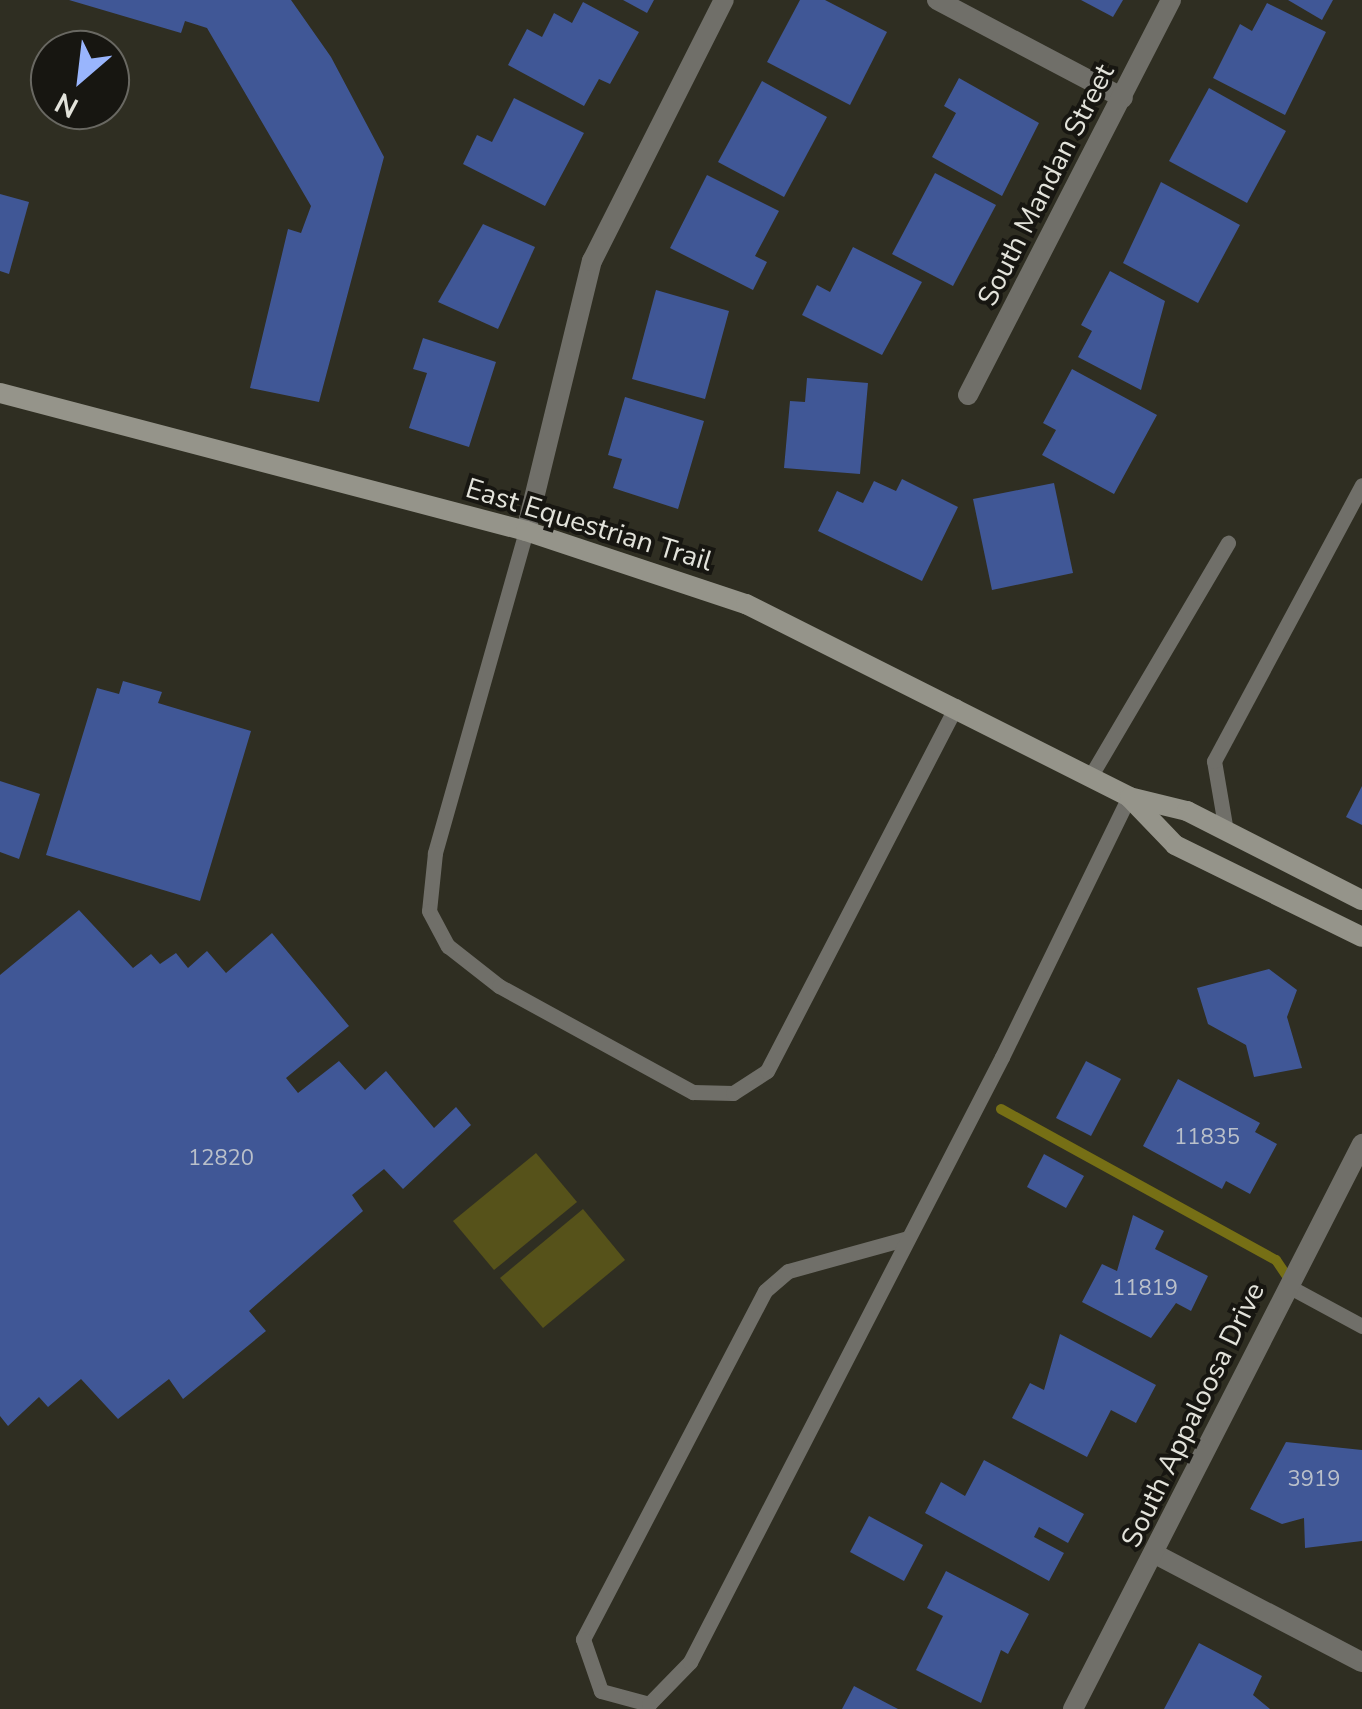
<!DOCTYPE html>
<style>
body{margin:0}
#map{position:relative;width:1362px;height:1709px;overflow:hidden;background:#2f2e22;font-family:"Nunito Sans",sans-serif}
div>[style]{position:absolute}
.green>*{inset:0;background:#56521a}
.stream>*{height:10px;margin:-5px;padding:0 5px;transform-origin:5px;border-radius:5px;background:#766f15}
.building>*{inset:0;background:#405796}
.lane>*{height:15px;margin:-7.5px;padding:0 7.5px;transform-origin:7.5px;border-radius:7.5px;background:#706f69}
.street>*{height:20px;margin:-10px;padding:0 10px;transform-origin:10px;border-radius:10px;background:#706f69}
.secondary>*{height:20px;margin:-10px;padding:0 10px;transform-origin:10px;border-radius:10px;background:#95948a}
span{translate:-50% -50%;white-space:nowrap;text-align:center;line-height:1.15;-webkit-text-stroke:8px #171611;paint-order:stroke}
.number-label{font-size:22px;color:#bac0ca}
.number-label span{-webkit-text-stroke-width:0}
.street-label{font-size:28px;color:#e3e3db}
.north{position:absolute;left:30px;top:30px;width:100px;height:100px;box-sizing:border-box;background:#171611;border:2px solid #696862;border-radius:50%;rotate:208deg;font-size:28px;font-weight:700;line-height:40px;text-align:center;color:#e3e3db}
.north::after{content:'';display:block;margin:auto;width:35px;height:45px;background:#99b5fd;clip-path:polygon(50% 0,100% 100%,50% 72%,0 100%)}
</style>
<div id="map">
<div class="green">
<i style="clip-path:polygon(536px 1153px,577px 1202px,494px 1270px,453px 1221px)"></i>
<i style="clip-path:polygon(583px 1209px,625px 1260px,543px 1328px,500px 1278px)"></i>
</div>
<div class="stream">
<i style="left:1001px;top:1109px;width:314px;rotate:28.8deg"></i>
<i style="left:1276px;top:1260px;width:25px;rotate:56deg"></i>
</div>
<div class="building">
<i style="clip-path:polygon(69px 0,291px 0,331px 57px,384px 157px,319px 402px,250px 388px,288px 229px,301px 233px,311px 206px,207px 28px,185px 21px,181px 33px)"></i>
<i style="clip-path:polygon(623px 0,654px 0,647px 13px)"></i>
<i style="clip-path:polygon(800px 0,825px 0,887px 32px,850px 105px,767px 62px)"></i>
<i style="clip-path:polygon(1081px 0,1123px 0,1113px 17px)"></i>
<i style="clip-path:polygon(1288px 0,1333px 0,1322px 20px)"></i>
<i style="clip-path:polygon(583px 2px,639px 32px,610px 84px,599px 79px,584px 106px,508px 65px,527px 29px,542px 37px,554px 13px,572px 23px)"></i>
<i style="clip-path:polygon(1267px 3px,1326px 32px,1285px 115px,1213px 78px,1240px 24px,1252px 31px)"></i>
<i style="clip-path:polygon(959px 78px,1039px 123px,1002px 196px,932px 157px,956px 113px,944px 106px)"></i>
<i style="clip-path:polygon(762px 81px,827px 117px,784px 197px,718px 162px)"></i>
<i style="clip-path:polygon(1209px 88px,1286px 131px,1247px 203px,1169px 161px)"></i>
<i style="clip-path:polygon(514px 98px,584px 133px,545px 206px,463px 164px,477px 135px,492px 142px)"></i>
<i style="clip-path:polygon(935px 173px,996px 205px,953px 286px,892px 254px)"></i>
<i style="clip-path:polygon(707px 175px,779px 211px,755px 256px,767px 262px,753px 290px,670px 248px)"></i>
<i style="clip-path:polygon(1161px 182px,1240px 225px,1198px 303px,1123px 263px)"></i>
<i style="clip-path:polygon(0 194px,29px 202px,9px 274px,0 271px)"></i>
<i style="clip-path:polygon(483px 224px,535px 247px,498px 329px,438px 302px)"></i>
<i style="clip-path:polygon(853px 247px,922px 282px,882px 355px,802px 315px,817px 285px,830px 292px)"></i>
<i style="clip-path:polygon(1110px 271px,1165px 301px,1141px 390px,1078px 357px,1092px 331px,1081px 325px)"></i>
<i style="clip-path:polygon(656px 290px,729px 311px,705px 399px,632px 379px)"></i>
<i style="clip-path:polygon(423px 338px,496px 362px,469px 447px,409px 428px,427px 373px,413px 369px)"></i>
<i style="clip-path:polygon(1072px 369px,1157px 415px,1114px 494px,1042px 455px,1056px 430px,1043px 423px)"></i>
<i style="clip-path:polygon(807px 378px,868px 383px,860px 474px,784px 468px,790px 401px,805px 402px)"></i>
<i style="clip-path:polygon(625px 397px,704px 421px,678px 509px,613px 488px,622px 459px,608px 455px)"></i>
<i style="clip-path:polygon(902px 479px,958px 507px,922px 581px,818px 531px,837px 491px,863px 503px,874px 481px,896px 491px)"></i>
<i style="clip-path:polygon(1054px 483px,1073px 573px,992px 590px,973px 499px)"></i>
<i style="clip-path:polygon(123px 681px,162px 692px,158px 703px,251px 731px,200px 901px,46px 855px,97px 688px,119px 694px)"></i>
<i style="clip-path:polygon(0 781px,40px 794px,19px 859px,0 852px)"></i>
<i style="clip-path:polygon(1362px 786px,1362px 825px,1346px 817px)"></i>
<i style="clip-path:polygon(79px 910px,133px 968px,151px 954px,160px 964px,176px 953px,188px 968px,207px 951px,226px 973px,272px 933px,349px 1026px,286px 1078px,298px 1093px,339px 1061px,365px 1090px,386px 1071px,434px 1128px,456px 1107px,471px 1125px,403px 1189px,384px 1169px,352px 1195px,363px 1211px,249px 1311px,266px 1331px,183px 1399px,169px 1379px,118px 1419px,81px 1379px,48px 1407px,39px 1397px,8px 1426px,0 1416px,0 975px)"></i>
<i style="clip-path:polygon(1269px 969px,1297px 990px,1287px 1017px,1302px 1068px,1254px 1077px,1246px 1045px,1208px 1024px,1197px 988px)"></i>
<i style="clip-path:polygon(1086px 1061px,1121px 1079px,1091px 1136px,1056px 1118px)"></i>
<i style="clip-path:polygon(1178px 1079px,1260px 1123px,1255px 1132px,1277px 1144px,1250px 1194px,1226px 1181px,1222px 1189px,1143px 1146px)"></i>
<i style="clip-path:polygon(1044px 1154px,1084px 1176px,1066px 1208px,1027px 1187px)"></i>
<i style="clip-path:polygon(1133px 1215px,1164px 1231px,1155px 1249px,1208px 1276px,1191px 1311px,1176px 1303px,1151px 1338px,1082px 1302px,1102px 1264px,1117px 1271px)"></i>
<i style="clip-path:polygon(1060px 1334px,1156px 1385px,1136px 1423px,1111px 1410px,1087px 1457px,1012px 1418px,1030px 1383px,1044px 1390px)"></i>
<i style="clip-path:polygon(1286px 1442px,1362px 1450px,1362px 1541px,1305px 1548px,1304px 1518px,1282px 1524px,1250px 1509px)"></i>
<i style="clip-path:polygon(984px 1460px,1084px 1514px,1068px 1543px,1039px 1527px,1034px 1537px,1064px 1553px,1049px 1581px,925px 1513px,941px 1482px,965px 1496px)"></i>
<i style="clip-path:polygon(869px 1516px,923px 1545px,904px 1581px,850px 1552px)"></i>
<i style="clip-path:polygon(946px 1571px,1029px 1614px,1008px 1654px,1001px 1650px,981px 1703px,916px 1670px,943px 1616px,927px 1608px)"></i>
<i style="clip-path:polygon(1199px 1643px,1262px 1676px,1253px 1695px,1270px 1709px,1164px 1709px)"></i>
<i style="clip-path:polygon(854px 1686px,898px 1709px,842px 1709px)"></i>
</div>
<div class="lane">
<i style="left:526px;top:531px;width:335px;rotate:105.8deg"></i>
<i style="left:435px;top:853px;width:58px;rotate:95.9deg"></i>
<i style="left:429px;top:911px;width:40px;rotate:62deg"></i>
<i style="left:448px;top:946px;width:65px;rotate:38.1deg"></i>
<i style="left:499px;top:986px;width:221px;rotate:28.7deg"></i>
<i style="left:693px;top:1092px;width:40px;rotate:1.4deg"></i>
<i style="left:733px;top:1093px;width:40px;rotate:-32.9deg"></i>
<i style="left:767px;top:1071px;width:411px;rotate:-62.6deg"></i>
<i style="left:1090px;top:777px;width:272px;rotate:-59.5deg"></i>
<i style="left:1226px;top:831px;width:71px;rotate:-99.7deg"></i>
<i style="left:1214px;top:761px;width:313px;rotate:-61.8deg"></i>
<i style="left:908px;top:1238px;width:124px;rotate:164.6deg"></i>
<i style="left:788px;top:1271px;width:30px;rotate:139deg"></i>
<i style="left:765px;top:1291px;width:393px;rotate:117.6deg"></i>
<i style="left:583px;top:1639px;width:55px;rotate:70.9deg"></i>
<i style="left:601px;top:1691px;width:50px;rotate:15.2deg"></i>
<i style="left:649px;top:1704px;width:59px;rotate:-45.7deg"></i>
<i style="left:690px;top:1662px;width:681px;rotate:-62.72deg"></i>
<i style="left:1002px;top:1057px;width:289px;rotate:-64deg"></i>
<i style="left:1288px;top:1286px;width:84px;rotate:28.4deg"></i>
</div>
<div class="street">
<i style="left:937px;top:0;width:210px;rotate:27.8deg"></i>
<i style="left:968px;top:395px;width:444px;rotate:-62.8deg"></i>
<i style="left:526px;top:531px;width:278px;rotate:-76.3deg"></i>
<i style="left:592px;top:261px;width:292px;rotate:-63.2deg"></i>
<i style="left:1155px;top:1554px;width:233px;rotate:27.6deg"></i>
<i style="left:1073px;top:1709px;width:635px;rotate:-62.91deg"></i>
</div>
<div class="secondary">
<i style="left:0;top:393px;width:544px;rotate:14.7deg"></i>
<i style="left:526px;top:531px;width:232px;rotate:18.4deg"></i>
<i style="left:746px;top:604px;width:429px;rotate:26.7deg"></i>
<i style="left:1129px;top:797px;width:60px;rotate:13.6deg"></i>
<i style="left:1187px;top:811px;width:196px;rotate:27deg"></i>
<i style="left:1130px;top:798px;width:65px;rotate:46.2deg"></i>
<i style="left:1175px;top:845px;width:208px;rotate:26.2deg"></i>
</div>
<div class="number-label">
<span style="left:1207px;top:1138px">11835</span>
<span style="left:221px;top:1159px">12820</span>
<span style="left:1145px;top:1289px">11819</span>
<span style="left:1314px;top:1480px">3919</span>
</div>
<div class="street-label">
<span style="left:1046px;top:185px;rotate:-63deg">South Mandan Street</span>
<span style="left:589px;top:525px;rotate:17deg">East Equestrian Trail</span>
<span style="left:1193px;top:1415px;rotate:-64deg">South Appaloosa Drive</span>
</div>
<div class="north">N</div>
</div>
